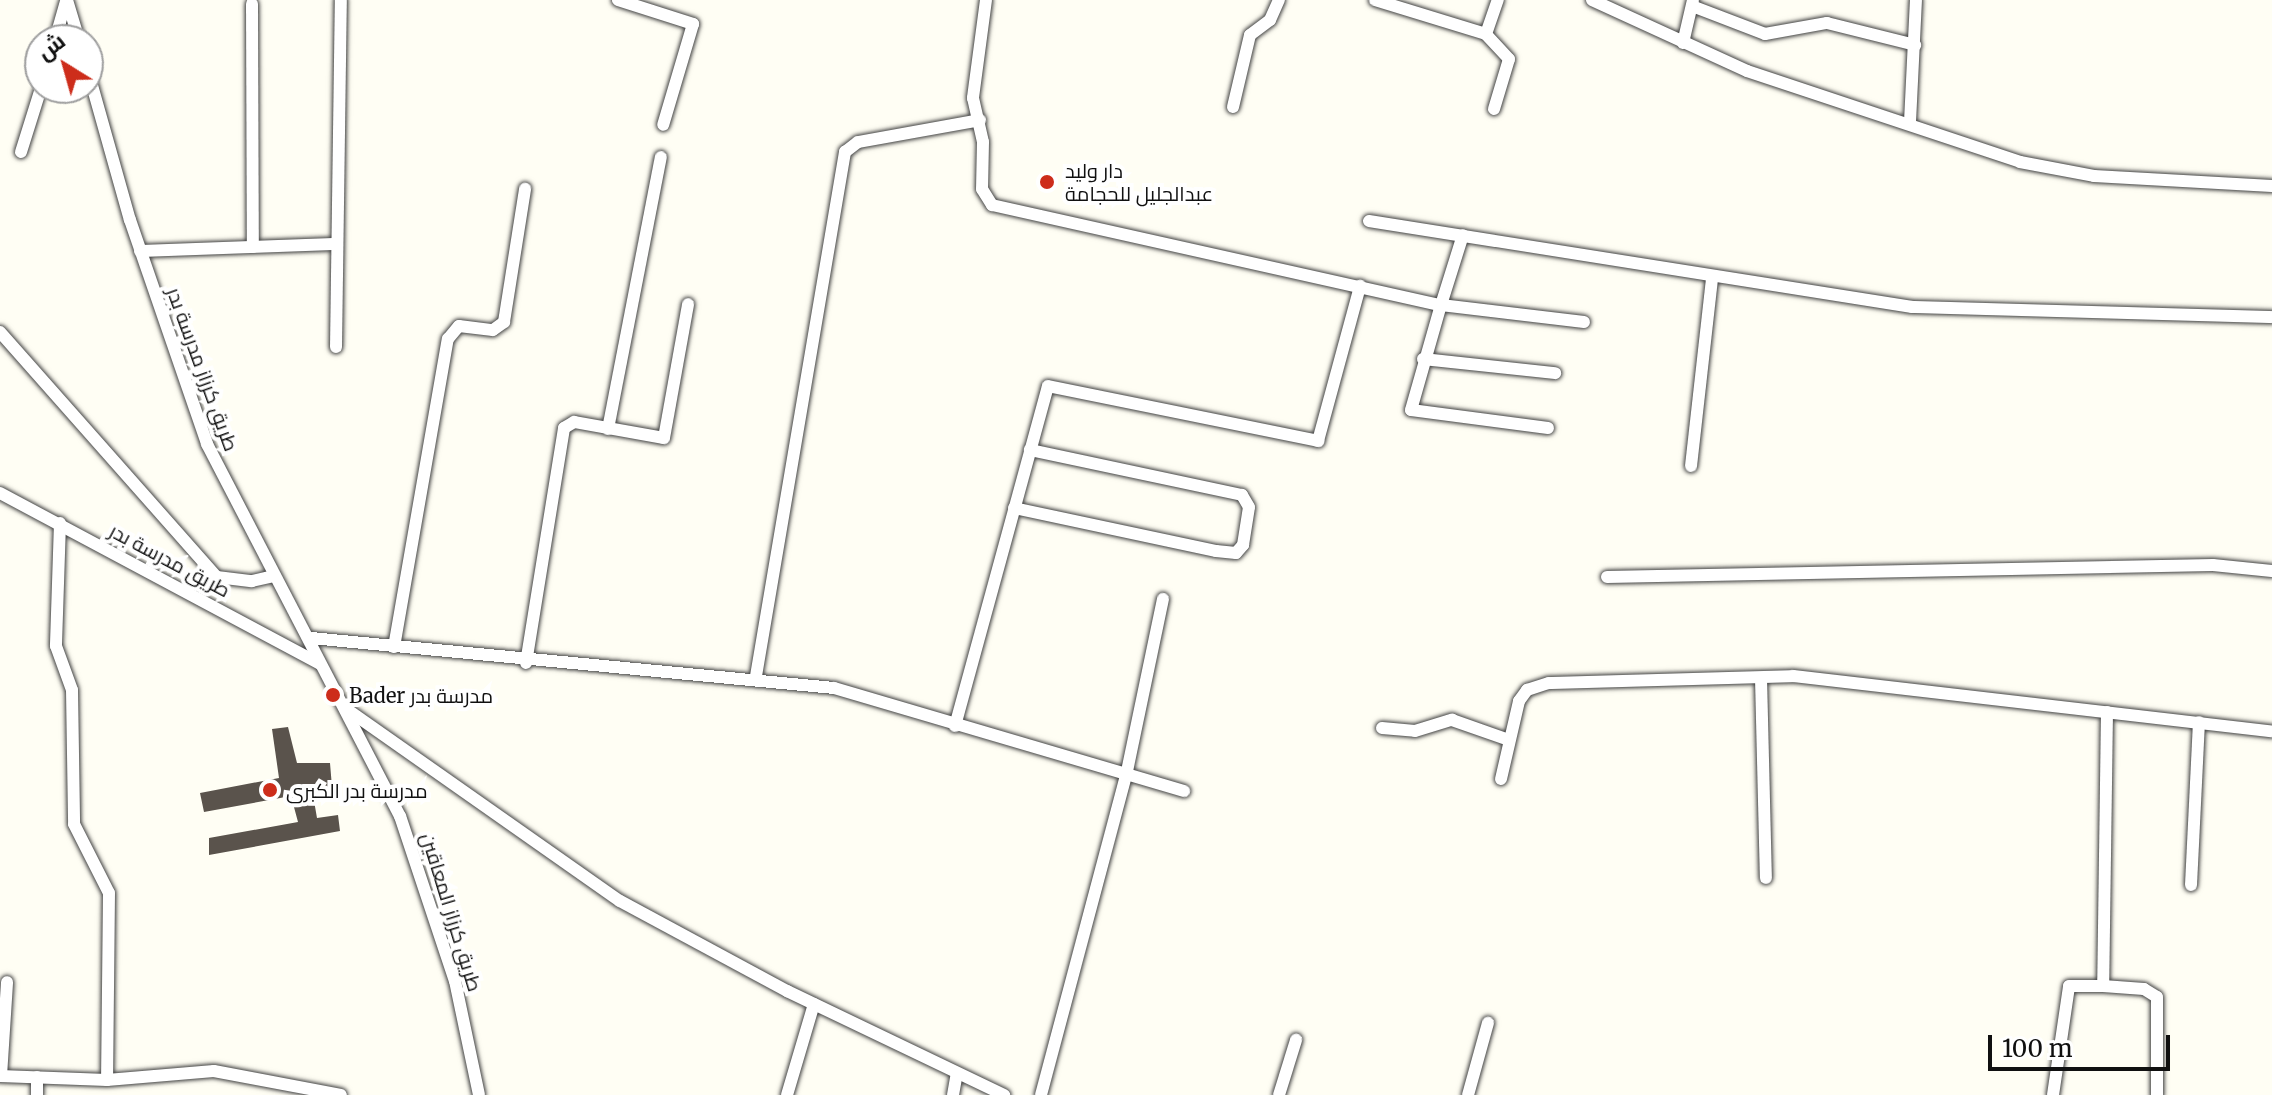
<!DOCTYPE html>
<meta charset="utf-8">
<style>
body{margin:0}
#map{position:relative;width:2272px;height:1095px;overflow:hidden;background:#fffef4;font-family:Merriweather,Cairo,serif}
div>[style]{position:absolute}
.building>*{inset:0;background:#5a534c}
.roads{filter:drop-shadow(0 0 2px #434343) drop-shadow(0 0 2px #434343)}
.minor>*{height:12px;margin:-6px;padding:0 6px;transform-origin:6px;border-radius:6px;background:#fff}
.dots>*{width:22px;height:22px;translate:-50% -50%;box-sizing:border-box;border:4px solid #fff;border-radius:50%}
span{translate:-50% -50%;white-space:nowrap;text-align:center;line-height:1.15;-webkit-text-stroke:8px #fff;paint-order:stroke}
.poi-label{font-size:20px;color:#101010}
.left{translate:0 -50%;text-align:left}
.street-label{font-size:20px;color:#101010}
.north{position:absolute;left:24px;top:24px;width:80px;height:80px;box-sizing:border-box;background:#fff;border:2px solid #9f9f9f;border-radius:50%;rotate:323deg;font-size:22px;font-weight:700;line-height:32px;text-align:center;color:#101010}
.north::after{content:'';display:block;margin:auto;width:28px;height:36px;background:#cd2d1b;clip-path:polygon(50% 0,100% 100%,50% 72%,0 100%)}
.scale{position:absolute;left:1988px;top:1035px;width:182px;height:36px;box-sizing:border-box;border:4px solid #101010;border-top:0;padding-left:10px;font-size:24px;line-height:28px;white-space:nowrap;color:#101010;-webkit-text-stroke:6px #fff;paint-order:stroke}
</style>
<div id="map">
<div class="building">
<i style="clip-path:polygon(288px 727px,297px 763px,330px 763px,332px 787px,313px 795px,317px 818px,338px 815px,340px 831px,209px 855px,209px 838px,298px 822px,291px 796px,204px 812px,200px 793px,279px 778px,272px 729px)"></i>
</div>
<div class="roads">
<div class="minor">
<i style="left:67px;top:0;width:42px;rotate:73.3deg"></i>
<i style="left:618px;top:0;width:79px;rotate:17.7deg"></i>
<i style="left:693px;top:24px;width:105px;rotate:106.5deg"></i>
<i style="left:986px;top:0;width:99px;rotate:97.6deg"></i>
<i style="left:973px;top:98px;width:45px;rotate:77.2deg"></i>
<i style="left:983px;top:142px;width:47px;rotate:91.2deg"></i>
<i style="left:982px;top:189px;width:19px;rotate:58deg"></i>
<i style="left:992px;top:205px;width:460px;rotate:12.6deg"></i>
<i style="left:1441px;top:305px;width:73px;rotate:-72.6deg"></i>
<i style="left:1375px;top:0;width:116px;rotate:17deg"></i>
<i style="left:1592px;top:0;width:170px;rotate:24.6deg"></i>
<i style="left:1747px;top:71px;width:288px;rotate:18.4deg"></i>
<i style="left:2020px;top:162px;width:75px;rotate:10.7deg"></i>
<i style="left:2094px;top:176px;width:178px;rotate:3.2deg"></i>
<i style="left:252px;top:4px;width:243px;rotate:89.8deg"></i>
<i style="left:1692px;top:6px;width:78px;rotate:21deg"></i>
<i style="left:1765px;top:34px;width:63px;rotate:-10.1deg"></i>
<i style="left:1827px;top:23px;width:91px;rotate:14deg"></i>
<i style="left:55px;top:40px;width:41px;rotate:-74.2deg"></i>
<i style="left:1683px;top:43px;width:44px;rotate:-76.9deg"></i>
<i style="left:88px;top:71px;width:155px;rotate:74.3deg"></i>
<i style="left:130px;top:220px;width:237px;rotate:71deg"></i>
<i style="left:207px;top:444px;width:419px;rotate:62.6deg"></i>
<i style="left:400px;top:816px;width:174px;rotate:71.6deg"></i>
<i style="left:455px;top:981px;width:116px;rotate:78.1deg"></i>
<i style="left:1233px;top:107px;width:74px;rotate:-76.7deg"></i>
<i style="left:1250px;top:35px;width:25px;rotate:-37deg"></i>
<i style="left:1270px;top:20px;width:22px;rotate:-66deg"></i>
<i style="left:1494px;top:109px;width:52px;rotate:-73.3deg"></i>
<i style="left:1509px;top:59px;width:34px;rotate:-133deg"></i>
<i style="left:1486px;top:34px;width:36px;rotate:-71deg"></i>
<i style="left:1910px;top:122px;width:122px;rotate:-87.2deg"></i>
<i style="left:21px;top:152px;width:67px;rotate:-72.6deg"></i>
<i style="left:1369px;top:221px;width:550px;rotate:9deg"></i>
<i style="left:1912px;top:307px;width:360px;rotate:1.6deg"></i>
<i style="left:140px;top:251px;width:194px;rotate:-2.1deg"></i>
<i style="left:0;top:332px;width:327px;rotate:48.5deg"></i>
<i style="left:217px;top:577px;width:35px;rotate:7deg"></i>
<i style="left:252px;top:581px;width:23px;rotate:-13deg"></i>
<i style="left:336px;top:347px;width:347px;rotate:-89.2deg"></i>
<i style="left:1423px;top:359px;width:133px;rotate:6.1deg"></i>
<i style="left:1548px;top:428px;width:138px;rotate:-172.5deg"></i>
<i style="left:1411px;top:410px;width:109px;rotate:-74.1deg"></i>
<i style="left:1441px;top:305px;width:144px;rotate:6.8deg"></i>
<i style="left:608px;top:429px;width:277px;rotate:-79deg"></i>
<i style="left:1691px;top:466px;width:188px;rotate:-83.6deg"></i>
<i style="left:0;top:493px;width:363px;rotate:28.1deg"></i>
<i style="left:1014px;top:508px;width:207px;rotate:12deg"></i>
<i style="left:1216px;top:551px;width:20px;rotate:6deg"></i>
<i style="left:1236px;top:553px;width:11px;rotate:-49deg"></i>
<i style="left:1243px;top:545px;width:38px;rotate:-81deg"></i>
<i style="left:1249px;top:507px;width:14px;rotate:-120deg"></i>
<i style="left:1242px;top:495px;width:217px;rotate:-168deg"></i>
<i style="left:60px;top:523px;width:123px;rotate:91.9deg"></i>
<i style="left:56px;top:646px;width:47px;rotate:70deg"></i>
<i style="left:72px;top:690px;width:134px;rotate:89.1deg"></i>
<i style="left:74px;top:824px;width:77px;rotate:63.1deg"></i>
<i style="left:109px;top:893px;width:187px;rotate:90.6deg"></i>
<i style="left:1607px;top:577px;width:606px;rotate:-1.13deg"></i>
<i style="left:2213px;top:565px;width:59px;rotate:5.8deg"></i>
<i style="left:311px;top:638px;width:525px;rotate:5.46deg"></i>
<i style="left:834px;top:688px;width:365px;rotate:16.4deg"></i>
<i style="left:394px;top:647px;width:313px;rotate:-80.1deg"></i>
<i style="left:448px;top:339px;width:17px;rotate:-50deg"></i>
<i style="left:459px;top:326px;width:34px;rotate:7deg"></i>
<i style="left:493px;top:330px;width:14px;rotate:-36deg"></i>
<i style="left:504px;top:322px;width:135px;rotate:-81deg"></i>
<i style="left:526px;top:663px;width:238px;rotate:-80.8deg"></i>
<i style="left:564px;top:428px;width:12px;rotate:-31deg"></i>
<i style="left:574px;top:422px;width:91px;rotate:10.1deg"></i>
<i style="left:664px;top:438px;width:136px;rotate:-79.8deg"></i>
<i style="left:756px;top:676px;width:532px;rotate:-80.36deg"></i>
<i style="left:845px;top:152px;width:16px;rotate:-38deg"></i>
<i style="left:858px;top:142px;width:124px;rotate:-10.2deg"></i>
<i style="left:1761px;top:678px;width:200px;rotate:88.6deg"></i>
<i style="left:348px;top:710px;width:332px;rotate:35.1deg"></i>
<i style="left:620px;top:901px;width:190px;rotate:28.3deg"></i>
<i style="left:787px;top:991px;width:241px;rotate:25.6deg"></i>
<i style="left:2107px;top:712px;width:274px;rotate:90.8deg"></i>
<i style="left:2103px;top:986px;width:41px;rotate:4.2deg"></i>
<i style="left:2144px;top:989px;width:15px;rotate:32deg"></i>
<i style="left:2157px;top:997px;width:98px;rotate:90deg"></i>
<i style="left:955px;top:726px;width:352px;rotate:-74.7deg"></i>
<i style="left:1048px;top:386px;width:276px;rotate:11.5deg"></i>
<i style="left:1318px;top:441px;width:161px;rotate:-74.8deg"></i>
<i style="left:1382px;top:728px;width:33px;rotate:5deg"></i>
<i style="left:1415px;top:731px;width:39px;rotate:-17deg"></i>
<i style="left:1452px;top:720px;width:57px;rotate:19.4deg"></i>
<i style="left:1501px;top:779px;width:80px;rotate:-77deg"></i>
<i style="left:1519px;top:701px;width:14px;rotate:-54deg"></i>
<i style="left:1527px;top:690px;width:23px;rotate:-18deg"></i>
<i style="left:1549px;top:683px;width:244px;rotate:-1.6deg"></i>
<i style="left:1793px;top:676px;width:482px;rotate:6.6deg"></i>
<i style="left:2191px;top:885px;width:163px;rotate:-87.2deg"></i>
<i style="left:0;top:1076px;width:107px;rotate:2.1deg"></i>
<i style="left:107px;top:1080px;width:107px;rotate:-4.8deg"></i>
<i style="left:214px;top:1071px;width:129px;rotate:10.7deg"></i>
<i style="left:1px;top:1076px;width:94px;rotate:-86.3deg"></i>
<i style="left:37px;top:1077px;width:18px;rotate:90deg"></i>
<i style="left:787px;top:1095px;width:95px;rotate:-73.5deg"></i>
<i style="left:953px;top:1095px;width:22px;rotate:-80deg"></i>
<i style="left:1041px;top:1095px;width:330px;rotate:-75.1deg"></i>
<i style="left:1126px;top:776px;width:181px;rotate:-78.2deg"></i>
<i style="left:1279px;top:1095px;width:58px;rotate:-72.8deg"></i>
<i style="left:1468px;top:1095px;width:75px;rotate:-74.5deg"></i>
<i style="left:2053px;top:1095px;width:110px;rotate:-81.6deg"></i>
<i style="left:2069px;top:986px;width:34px"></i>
</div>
</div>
<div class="dots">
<i style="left:1047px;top:182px;background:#cd2d1b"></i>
<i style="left:333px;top:695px;background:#cd2d1b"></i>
<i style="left:270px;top:790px;background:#cd2d1b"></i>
</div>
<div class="poi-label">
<span class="left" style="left:1065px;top:182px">دار وليد<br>عبدالجليل للحجامة</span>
<span class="left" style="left:349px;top:695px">Bader مدرسة بدر</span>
<span class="left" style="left:286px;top:790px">مدرسة بدر الكبرى</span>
</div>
<div class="street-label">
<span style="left:203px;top:369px;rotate:70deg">طريق كرزاز مدرسة بدر</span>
<span style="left:170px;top:560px;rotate:28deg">طريق مدرسة بدر</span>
<span style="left:452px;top:912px;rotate:73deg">طريق كرزاز المعاقين</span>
</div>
<div class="north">ش</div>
<div class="scale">100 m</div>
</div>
